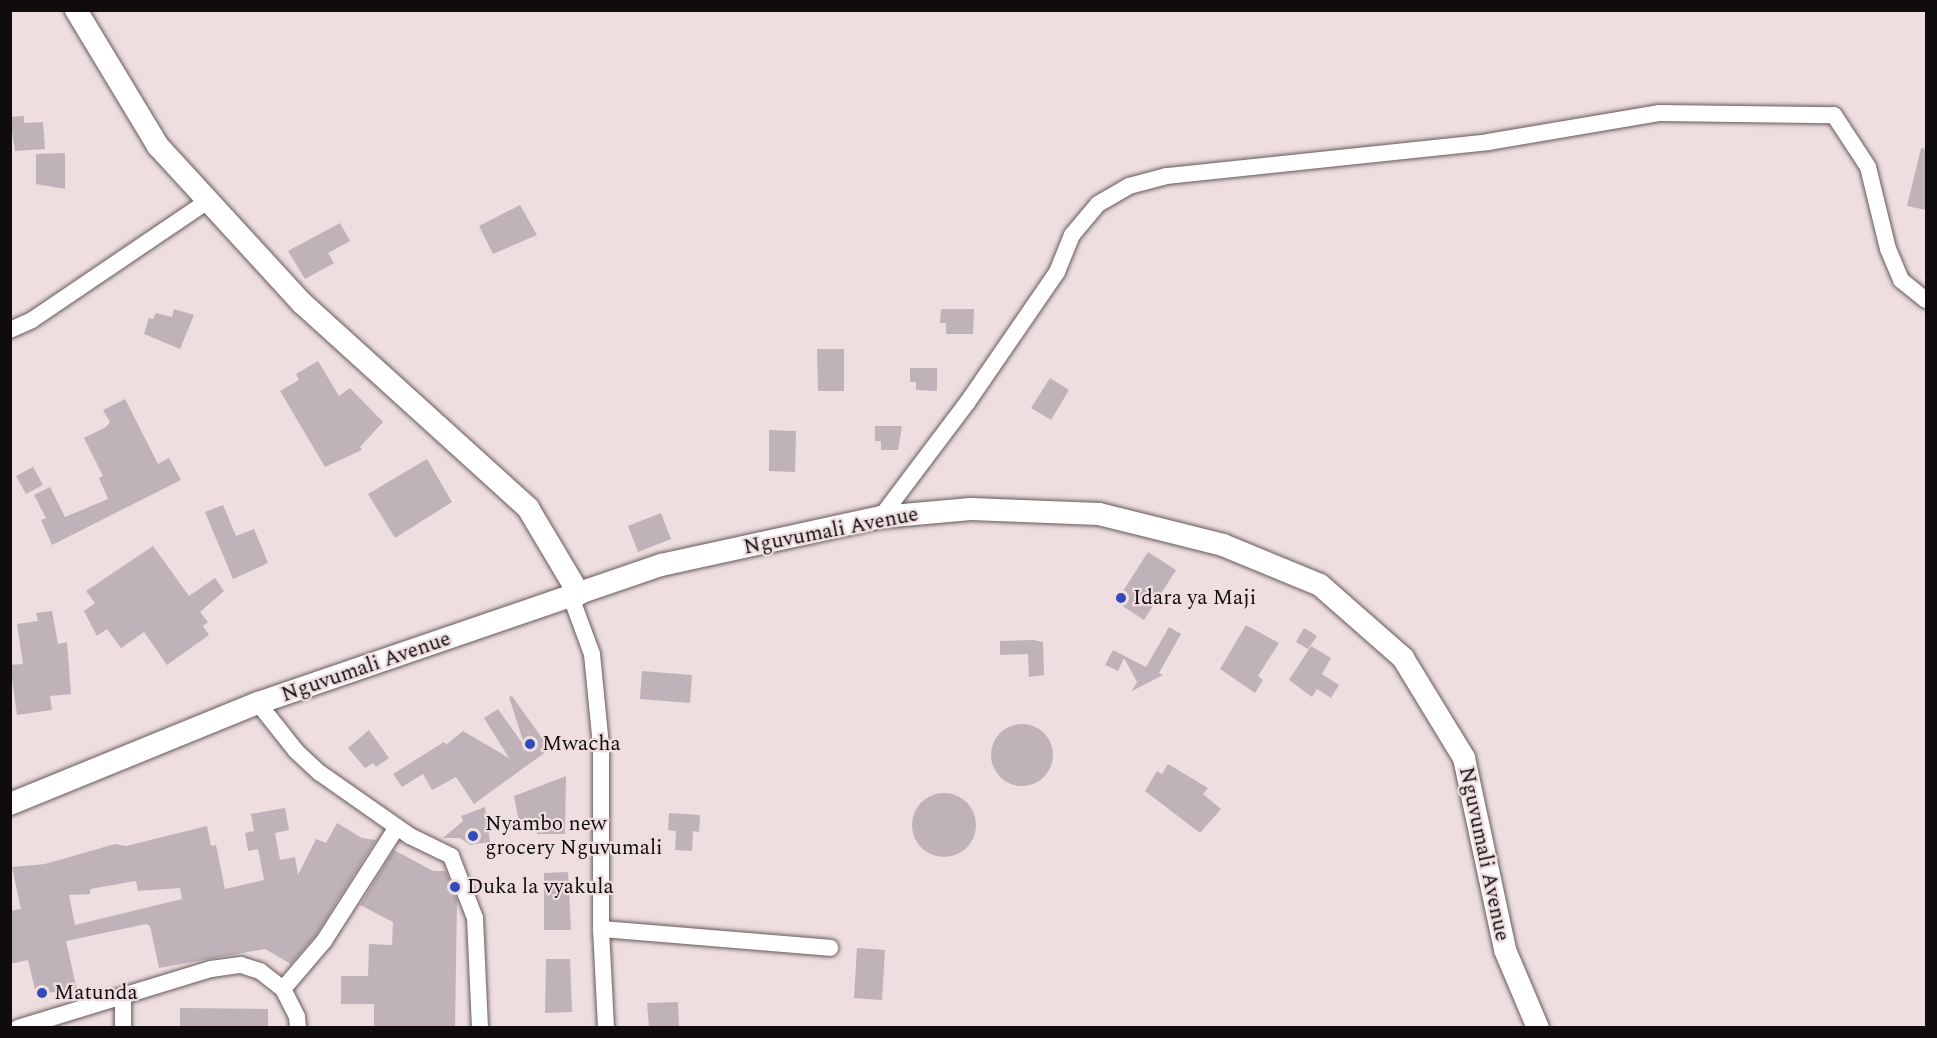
<!DOCTYPE html>
<style>
body{margin:0}
#map{position:relative;width:1937px;height:1038px;overflow:hidden;background:#eedee0;font-family:Spectral,serif}
div>[style]{position:absolute}
.building>*{inset:0;background:#bfb2b8}
.round{border-radius:50%}
.roads{filter:drop-shadow(0 0 2px #67595b) drop-shadow(0 0 2px #67595b)}
.street>*{height:16px;margin:-8px;padding:0 8px;transform-origin:8px;border-radius:8px;background:#fff}
.secondary>*{height:22px;margin:-11px;padding:0 11px;transform-origin:11px;border-radius:11px;background:#fff}
.dots>*{width:16px;height:16px;translate:-50% -50%;box-sizing:border-box;border:3px solid #eedee0;border-radius:50%}
span{translate:-50% -50%;white-space:nowrap;text-align:center;line-height:1.15;-webkit-text-stroke:4.5px #eedee0;paint-order:stroke}
.street-label{font-size:21px;color:#100b0c}
.poi-label{font-size:21px;color:#100b0c}
.left{translate:0 -50%;text-align:left}
.frame{position:absolute;inset:0;border:12px solid #100b0c;pointer-events:none}
</style>
<div id="map">
<div class="building">
<i style="clip-path:polygon(24px 116px,24px 123px,43px 122px,45px 149px,15px 151px,10px 117px)"></i>
<i style="clip-path:polygon(1921px 148px,1926px 149px,1926px 210px,1907px 206px)"></i>
<i style="clip-path:polygon(65px 153px,65px 189px,36px 184px,36px 154px)"></i>
<i style="clip-path:polygon(520px 205px,537px 235px,493px 254px,479px 226px)"></i>
<i style="clip-path:polygon(340px 223px,350px 241px,328px 253px,334px 263px,305px 279px,288px 251px)"></i>
<i style="clip-path:polygon(174px 309px,194px 315px,180px 349px,144px 334px,149px 318px,153px 319px,156px 313px,172px 317px)"></i>
<i style="clip-path:polygon(941px 309px,974px 309px,973px 334px,946px 334px,946px 323px,940px 323px)"></i>
<i style="clip-path:polygon(817px 349px,844px 349px,844px 391px,818px 391px)"></i>
<i style="clip-path:polygon(318px 361px,339px 396px,350px 388px,383px 422px,360px 447px,362px 450px,325px 467px,280px 391px,299px 380px,296px 374px)"></i>
<i style="clip-path:polygon(910px 368px,937px 368px,937px 391px,916px 390px,916px 382px,910px 382px)"></i>
<i style="clip-path:polygon(1050px 378px,1069px 390px,1051px 420px,1031px 408px)"></i>
<i style="clip-path:polygon(125px 399px,158px 464px,169px 458px,181px 480px,52px 545px,41px 520px,46px 518px,34px 495px,50px 487px,65px 517px,108px 499px,99px 478px,103px 476px,84px 438px,106px 427px,110px 422px,103px 410px)"></i>
<i style="clip-path:polygon(875px 426px,902px 426px,898px 450px,881px 450px,881px 441px,875px 441px)"></i>
<i style="clip-path:polygon(769px 430px,796px 431px,795px 472px,769px 471px)"></i>
<i style="clip-path:polygon(427px 459px,452px 502px,395px 538px,368px 494px)"></i>
<i style="clip-path:polygon(33px 467px,43px 485px,26px 494px,16px 476px)"></i>
<i style="clip-path:polygon(223px 505px,236px 536px,254px 529px,268px 563px,233px 579px,205px 512px)"></i>
<i style="clip-path:polygon(661px 513px,671px 539px,638px 552px,628px 526px)"></i>
<i style="clip-path:polygon(153px 546px,189px 596px,215px 578px,224px 591px,200px 612px,208px 622px,203px 626px,209px 635px,167px 665px,144px 632px,121px 648px,107px 629px,97px 636px,84px 611px,95px 603px,86px 591px)"></i>
<i style="clip-path:polygon(1148px 552px,1176px 570px,1144px 620px,1116px 602px)"></i>
<i style="clip-path:polygon(52px 611px,58px 644px,67px 642px,71px 694px,50px 696px,52px 710px,17px 715px,10px 665px,23px 664px,17px 624px,38px 621px,36px 613px)"></i>
<i style="clip-path:polygon(1246px 625px,1279px 643px,1258px 676px,1263px 680px,1255px 693px,1220px 669px)"></i>
<i style="clip-path:polygon(1169px 627px,1181px 634px,1159px 673px,1163px 675px,1132px 691px,1137px 682px,1124px 658px,1118px 671px,1105px 665px,1113px 650px,1146px 667px)"></i>
<i style="clip-path:polygon(1304px 628px,1317px 636px,1308px 649px,1296px 642px)"></i>
<i style="clip-path:polygon(1033px 640px,1043px 642px,1044px 675px,1029px 677px,1028px 654px,1000px 655px,1000px 641px)"></i>
<i style="clip-path:polygon(1311px 646px,1331px 658px,1322px 674px,1339px 685px,1331px 698px,1317px 689px,1312px 697px,1289px 680px)"></i>
<i style="clip-path:polygon(642px 671px,692px 675px,690px 703px,640px 699px)"></i>
<i style="clip-path:polygon(512px 696px,547px 745px,547px 751px,474px 804px,456px 777px,432px 790px,423px 774px,402px 787px,393px 774px,444px 742px,446px 745px,463px 731px,509px 758px,484px 718px,498px 709px,525px 747px,509px 697px)"></i>
<i class="round" style="left:991px;top:724px;width:62px;height:62px"></i>
<i style="clip-path:polygon(369px 730px,389px 758px,376px 767px,373px 763px,365px 768px,348px 748px)"></i>
<i style="clip-path:polygon(1168px 764px,1208px 788px,1203px 794px,1221px 809px,1200px 833px,1145px 791px,1157px 771px,1162px 774px)"></i>
<i style="clip-path:polygon(566px 776px,565px 834px,537px 834px,537px 821px,519px 823px,514px 796px)"></i>
<i class="round" style="left:912px;top:793px;width:64px;height:64px"></i>
<i style="clip-path:polygon(485px 807px,490px 842px,470px 845px,460px 838px,443px 838px,463px 821px,461px 816px)"></i>
<i style="clip-path:polygon(evenodd,285px 808px,289px 830px,275px 833px,280px 860px,295px 857px,298px 875px,316px 839px,326px 843px,337px 823px,362px 838px,376px 840px,316px 935px,291px 964px,265px 949px,159px 968px,150px 926px,146px 924px,66px 941px,77px 990px,36px 994px,28px 960px,10px 964px,10px 911px,21px 909px,12px 867px,45px 864px,115px 844px,126px 846px,207px 826px,211px 846px,216px 845px,225px 889px,264px 880px,258px 849px,248px 851px,245px 833px,254px 831px,251px 814px,285px 808px,136px 881px,138px 891px,180px 888px,182px 899px,75px 925px,69px 895px,90px 894px,90px 889px,136px 881px)"></i>
<i style="clip-path:polygon(669px 813px,700px 815px,699px 832px,693px 831px,692px 851px,675px 850px,676px 831px,668px 830px)"></i>
<i style="clip-path:polygon(394px 850px,433px 871px,446px 871px,457px 900px,455px 1028px,374px 1028px,374px 1004px,341px 1004px,341px 976px,368px 976px,369px 944px,392px 945px,393px 922px,360px 905px)"></i>
<i style="clip-path:polygon(568px 872px,571px 930px,544px 930px,544px 873px)"></i>
<i style="clip-path:polygon(857px 948px,885px 950px,882px 1000px,854px 998px)"></i>
<i style="clip-path:polygon(546px 959px,570px 959px,572px 1012px,545px 1013px)"></i>
<i style="clip-path:polygon(678px 1002px,679px 1028px,649px 1028px,647px 1003px)"></i>
<i style="clip-path:polygon(180px 1008px,268px 1009px,268px 1028px,180px 1028px)"></i>
</div>
<div class="roads">
<div class="street">
<i style="left:10px;top:330px;width:24px;rotate:-24deg"></i>
<i style="left:32px;top:320px;width:212px;rotate:-34.1deg"></i>
<i style="left:881px;top:517px;width:143px;rotate:-53deg"></i>
<i style="left:967px;top:403px;width:159px;rotate:-55.5deg"></i>
<i style="left:1057px;top:272px;width:40px;rotate:-68deg"></i>
<i style="left:1072px;top:235px;width:40px;rotate:-50deg"></i>
<i style="left:1098px;top:204px;width:36px;rotate:-30deg"></i>
<i style="left:1129px;top:186px;width:39px;rotate:-15deg"></i>
<i style="left:1167px;top:176px;width:323px;rotate:-6deg"></i>
<i style="left:1488px;top:142px;width:173px;rotate:-9.6deg"></i>
<i style="left:1659px;top:113px;width:175px;rotate:0.7deg"></i>
<i style="left:1834px;top:115px;width:62px;rotate:56.8deg"></i>
<i style="left:1868px;top:167px;width:84px;rotate:76.3deg"></i>
<i style="left:1888px;top:249px;width:34px;rotate:67deg"></i>
<i style="left:1901px;top:280px;width:32px;rotate:39deg"></i>
<i style="left:571px;top:597px;width:61px;rotate:69.8deg"></i>
<i style="left:592px;top:654px;width:92px;rotate:84.4deg"></i>
<i style="left:601px;top:746px;width:183px;rotate:90deg"></i>
<i style="left:601px;top:929px;width:99px;rotate:87.1deg"></i>
<i style="left:258px;top:703px;width:61px;rotate:51.6deg"></i>
<i style="left:296px;top:751px;width:33px;rotate:43deg"></i>
<i style="left:320px;top:773px;width:110px;rotate:35deg"></i>
<i style="left:410px;top:836px;width:46px;rotate:26deg"></i>
<i style="left:451px;top:856px;width:66px;rotate:68.8deg"></i>
<i style="left:475px;top:918px;width:110px;rotate:87.4deg"></i>
<i style="left:601px;top:929px;width:230px;rotate:4.7deg"></i>
<i style="left:283px;top:989px;width:63px;rotate:-49.5deg"></i>
<i style="left:324px;top:941px;width:135px;rotate:-57.4deg"></i>
<i style="left:123px;top:996px;width:32px;rotate:90deg"></i>
<i style="left:18px;top:1028px;width:202px;rotate:-17deg"></i>
<i style="left:211px;top:969px;width:30px;rotate:-8deg"></i>
<i style="left:241px;top:965px;width:20px;rotate:18deg"></i>
<i style="left:260px;top:971px;width:29px;rotate:38deg"></i>
<i style="left:283px;top:989px;width:31px;rotate:63deg"></i>
<i style="left:297px;top:1017px;width:11px;rotate:85deg"></i>
</div>
<div class="secondary">
<i style="left:76px;top:10px;width:159px;rotate:58.9deg"></i>
<i style="left:158px;top:146px;width:213px;rotate:47.5deg"></i>
<i style="left:302px;top:303px;width:305px;rotate:42.2deg"></i>
<i style="left:528px;top:508px;width:100px;rotate:59.3deg"></i>
<i style="left:10px;top:804px;width:268px;rotate:-22.2deg"></i>
<i style="left:258px;top:703px;width:426px;rotate:-18.9deg"></i>
<i style="left:661px;top:565px;width:225px;rotate:-12.3deg"></i>
<i style="left:881px;top:517px;width:90px;rotate:-5.1deg"></i>
<i style="left:971px;top:509px;width:128px;rotate:2.2deg"></i>
<i style="left:1099px;top:514px;width:128px;rotate:14deg"></i>
<i style="left:1223px;top:545px;width:105px;rotate:22.4deg"></i>
<i style="left:1320px;top:585px;width:111px;rotate:41.3deg"></i>
<i style="left:1403px;top:658px;width:117px;rotate:58.6deg"></i>
<i style="left:1464px;top:758px;width:196px;rotate:77.9deg"></i>
<i style="left:1505px;top:950px;width:85px;rotate:67.1deg"></i>
</div>
</div>
<div class="dots">
<i style="left:1121px;top:598px;background:#2f4bbc"></i>
<i style="left:530px;top:744px;background:#2f4bbc"></i>
<i style="left:473px;top:836px;background:#2f4bbc"></i>
<i style="left:455px;top:887px;background:#2f4bbc"></i>
<i style="left:42px;top:993px;background:#2f4bbc"></i>
</div>
<div class="street-label">
<span style="left:831px;top:531px;rotate:-11deg">Nguvumali Avenue</span>
<span style="left:366px;top:667px;rotate:-19deg">Nguvumali Avenue</span>
<span style="left:1484px;top:854px;rotate:78deg">Nguvumali Avenue</span>
</div>
<div class="poi-label">
<span class="left" style="left:1133px;top:598px">Idara ya Maji</span>
<span class="left" style="left:542px;top:744px">Mwacha</span>
<span class="left" style="left:485px;top:836px">Nyambo new<br>grocery Nguvumali</span>
<span class="left" style="left:467px;top:887px">Duka la vyakula</span>
<span class="left" style="left:54px;top:993px">Matunda</span>
</div>
<div class="frame"></div>
</div>
